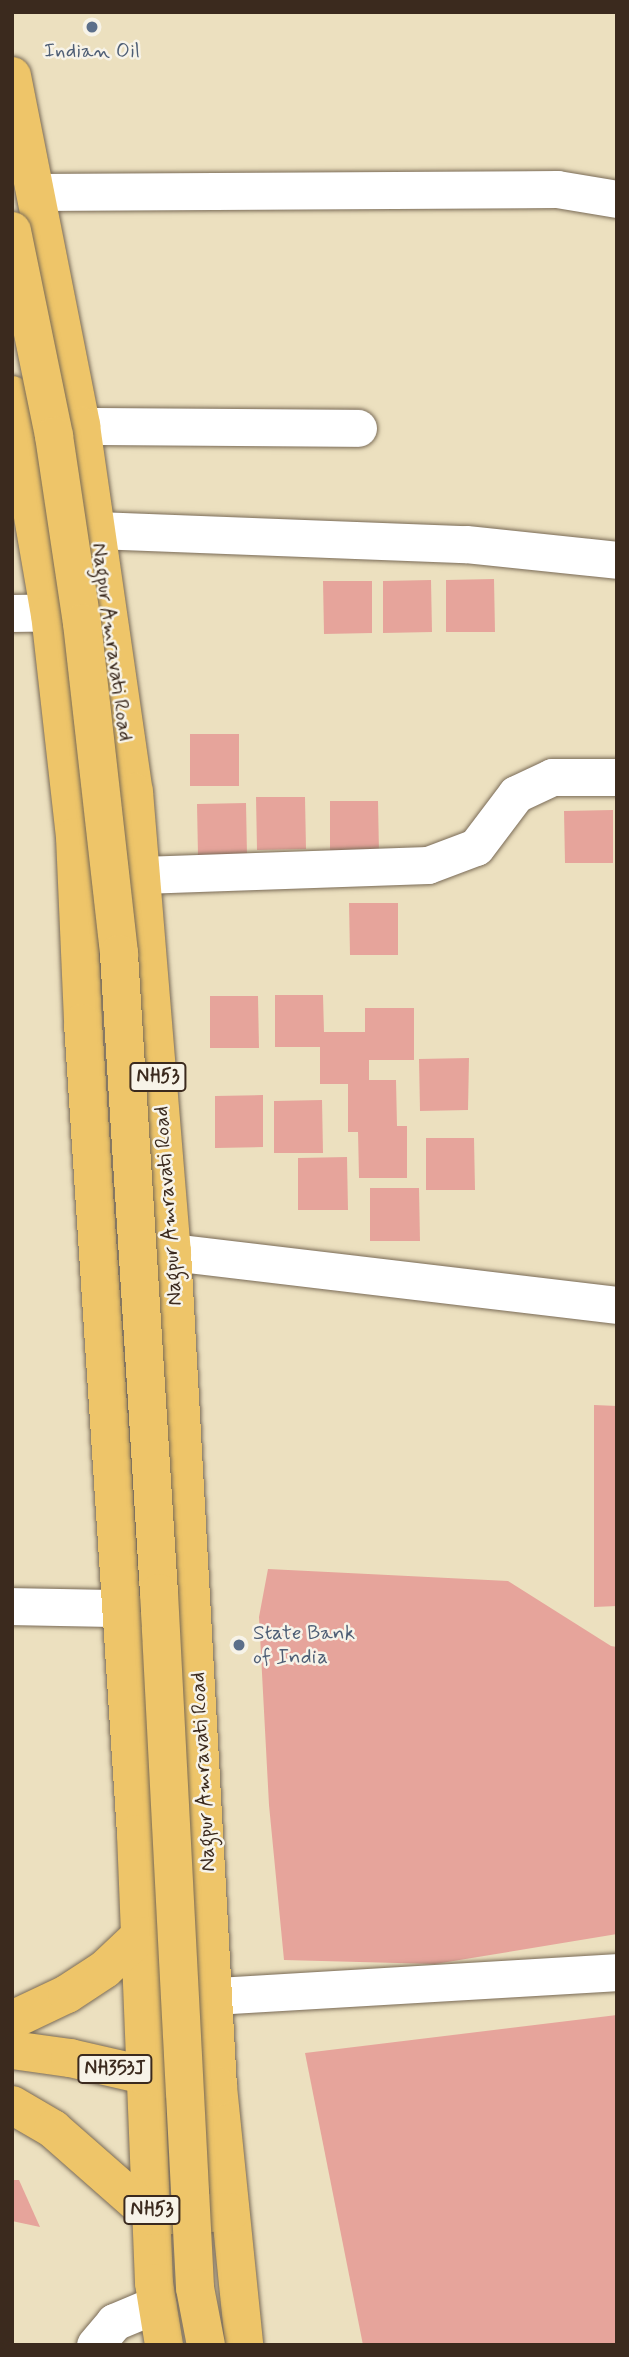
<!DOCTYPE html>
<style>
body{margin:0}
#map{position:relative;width:629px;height:2357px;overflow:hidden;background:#ece0bf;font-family:Mynerve,sans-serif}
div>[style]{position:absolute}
.building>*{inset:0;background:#e6a49b}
.roads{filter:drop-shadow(0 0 2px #796a56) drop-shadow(0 0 2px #796a56)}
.minor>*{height:37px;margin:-18.5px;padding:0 18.5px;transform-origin:18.5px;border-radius:18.5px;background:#fff}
.major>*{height:38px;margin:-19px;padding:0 19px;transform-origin:19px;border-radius:19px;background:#eec569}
.highway>*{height:38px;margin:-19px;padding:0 19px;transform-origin:19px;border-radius:19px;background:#eec569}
.bridges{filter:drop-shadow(0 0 2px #796a56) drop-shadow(0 0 2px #796a56)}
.highway-bridge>*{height:38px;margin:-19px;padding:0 19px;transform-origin:19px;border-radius:19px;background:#eec569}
.dots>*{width:19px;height:19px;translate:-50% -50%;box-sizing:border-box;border:4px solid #f7f3e8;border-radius:50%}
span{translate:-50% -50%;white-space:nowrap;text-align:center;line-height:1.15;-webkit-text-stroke:5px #f7f3e8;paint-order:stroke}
.shield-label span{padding:2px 5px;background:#f7f3e8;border:2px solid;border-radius:5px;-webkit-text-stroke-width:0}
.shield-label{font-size:19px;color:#3b2a1e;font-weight:700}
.service-label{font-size:21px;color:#4e5e75}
.left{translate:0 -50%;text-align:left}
.street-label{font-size:21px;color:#3b2a1e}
.frame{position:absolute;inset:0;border:14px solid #3b2a1e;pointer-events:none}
</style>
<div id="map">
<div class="building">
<i style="clip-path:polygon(494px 579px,495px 632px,446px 632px,446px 580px)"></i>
<i style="clip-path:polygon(431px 580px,432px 632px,383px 633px,383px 581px)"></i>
<i style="clip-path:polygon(323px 581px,372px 581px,372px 633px,324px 634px)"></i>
<i style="clip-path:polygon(190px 734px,239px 734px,239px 786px,190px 786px)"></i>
<i style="clip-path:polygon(256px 797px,305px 797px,306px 849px,257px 850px)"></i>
<i style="clip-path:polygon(330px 801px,378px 801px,379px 853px,330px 853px)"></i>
<i style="clip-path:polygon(246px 803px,247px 856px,198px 856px,197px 804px)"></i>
<i style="clip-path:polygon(613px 810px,613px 863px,565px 863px,564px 811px)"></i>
<i style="clip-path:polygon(349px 903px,398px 903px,398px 955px,350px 955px)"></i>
<i style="clip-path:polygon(275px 995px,323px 995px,324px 1032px,365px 1032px,365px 1008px,414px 1008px,414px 1060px,369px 1060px,369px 1080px,396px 1080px,397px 1126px,407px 1126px,407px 1178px,359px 1178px,358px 1132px,348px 1132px,348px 1084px,320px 1084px,320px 1047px,275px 1047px)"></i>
<i style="clip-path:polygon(210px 996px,258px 996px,259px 1048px,210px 1048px)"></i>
<i style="clip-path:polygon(469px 1058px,468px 1110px,420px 1111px,419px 1059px)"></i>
<i style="clip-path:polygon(263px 1095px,263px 1147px,215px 1148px,215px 1096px)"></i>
<i style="clip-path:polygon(322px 1100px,323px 1153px,274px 1153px,274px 1101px)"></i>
<i style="clip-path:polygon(426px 1138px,474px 1138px,475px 1190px,426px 1190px)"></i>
<i style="clip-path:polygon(347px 1157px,348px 1210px,298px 1210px,298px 1158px)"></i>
<i style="clip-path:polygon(370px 1188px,419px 1188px,420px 1241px,370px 1241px)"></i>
<i style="clip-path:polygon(594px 1405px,617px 1406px,617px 1606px,594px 1607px)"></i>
<i style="clip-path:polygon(268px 1569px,508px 1581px,611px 1646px,617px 1647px,617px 1934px,435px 1964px,284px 1960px,269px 1805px,259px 1617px)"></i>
<i style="clip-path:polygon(617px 2015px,617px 2345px,363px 2345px,305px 2053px)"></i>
<i style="clip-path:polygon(12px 2180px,19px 2180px,40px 2227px,12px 2221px)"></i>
</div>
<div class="roads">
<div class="minor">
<i style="left:35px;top:192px;width:522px;rotate:-0.33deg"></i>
<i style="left:557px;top:189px;width:61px;rotate:9.5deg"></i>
<i style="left:81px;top:426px;width:277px;rotate:0.4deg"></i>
<i style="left:96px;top:530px;width:370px;rotate:2.2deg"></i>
<i style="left:466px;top:544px;width:152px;rotate:6deg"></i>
<i style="left:12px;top:613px;width:67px;rotate:-0.9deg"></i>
<i style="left:141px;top:875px;width:287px;rotate:-2deg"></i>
<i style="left:428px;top:865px;width:51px;rotate:-20.6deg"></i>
<i style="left:476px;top:847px;width:66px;rotate:-53deg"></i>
<i style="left:516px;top:794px;width:40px;rotate:-25deg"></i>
<i style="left:552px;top:777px;width:65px"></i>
<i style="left:172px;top:1252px;width:448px;rotate:6.8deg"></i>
<i style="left:12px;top:1606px;width:108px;rotate:1.1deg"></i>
<i style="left:215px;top:1996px;width:403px;rotate:-3.4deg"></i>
<i style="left:95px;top:2345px;width:30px;rotate:-50deg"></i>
<i style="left:114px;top:2322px;width:47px;rotate:-22.7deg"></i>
</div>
<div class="major">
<i style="left:12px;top:76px;width:357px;rotate:78.8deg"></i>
<i style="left:81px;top:426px;width:370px;rotate:81.8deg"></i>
<i style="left:134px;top:792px;width:462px;rotate:85.3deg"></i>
<i style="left:172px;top:1252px;width:836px;rotate:86.85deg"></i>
<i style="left:218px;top:2087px;width:259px;rotate:84.2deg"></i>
<i style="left:12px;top:395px;width:222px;rotate:80.2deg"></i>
<i style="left:50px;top:614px;width:224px;rotate:83.6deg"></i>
<i style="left:75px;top:837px;width:186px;rotate:87.5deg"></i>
<i style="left:83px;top:1023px;width:813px;rotate:86.26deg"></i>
<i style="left:136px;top:1834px;width:449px;rotate:87.7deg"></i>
<i style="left:154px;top:2283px;width:63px;rotate:80.8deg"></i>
</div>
<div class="highway">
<i style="left:12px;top:2020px;width:61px;rotate:-25.3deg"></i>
<i style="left:67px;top:1994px;width:45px;rotate:-33.3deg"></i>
<i style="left:105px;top:1969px;width:48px;rotate:-43.3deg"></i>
<i style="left:12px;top:2050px;width:59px;rotate:7.9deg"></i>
<i style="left:70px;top:2058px;width:76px;rotate:12.9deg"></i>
<i style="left:144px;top:2075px;width:75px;rotate:9.2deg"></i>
<i style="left:12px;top:2105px;width:48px;rotate:30.3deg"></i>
<i style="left:53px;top:2129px;width:132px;rotate:41.3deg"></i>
<i style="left:152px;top:2216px;width:78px;rotate:-2.9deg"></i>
</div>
</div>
<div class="bridges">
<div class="highway-bridge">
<i style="left:12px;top:231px;width:209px;rotate:78.4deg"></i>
<i style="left:54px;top:436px;width:189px;rotate:81.5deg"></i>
<i style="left:82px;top:623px;width:333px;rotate:83.6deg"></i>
<i style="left:119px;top:954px;width:640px;rotate:86.42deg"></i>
<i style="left:159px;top:1593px;width:696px;rotate:87.03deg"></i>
<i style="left:195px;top:2288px;width:58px;rotate:79.1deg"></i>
</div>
</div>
<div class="dots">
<i style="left:92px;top:27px;background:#5c6f8a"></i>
<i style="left:239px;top:1645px;background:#5c6f8a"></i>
</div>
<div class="shield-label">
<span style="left:158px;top:1077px">NH53</span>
<span style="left:115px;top:2069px">NH353J</span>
<span style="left:152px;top:2210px">NH53</span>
</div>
<div class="service-label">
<span style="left:92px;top:51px">Indian Oil</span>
<span class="left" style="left:253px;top:1645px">State Bank<br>of India</span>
</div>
<div class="street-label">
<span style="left:112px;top:642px;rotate:82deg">Nagpur Amravati Road</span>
<span style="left:168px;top:1206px;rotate:-94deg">Nagpur Amravati Road</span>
<span style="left:203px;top:1772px;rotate:-93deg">Nagpur Amravati Road</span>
</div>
<div class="frame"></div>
</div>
